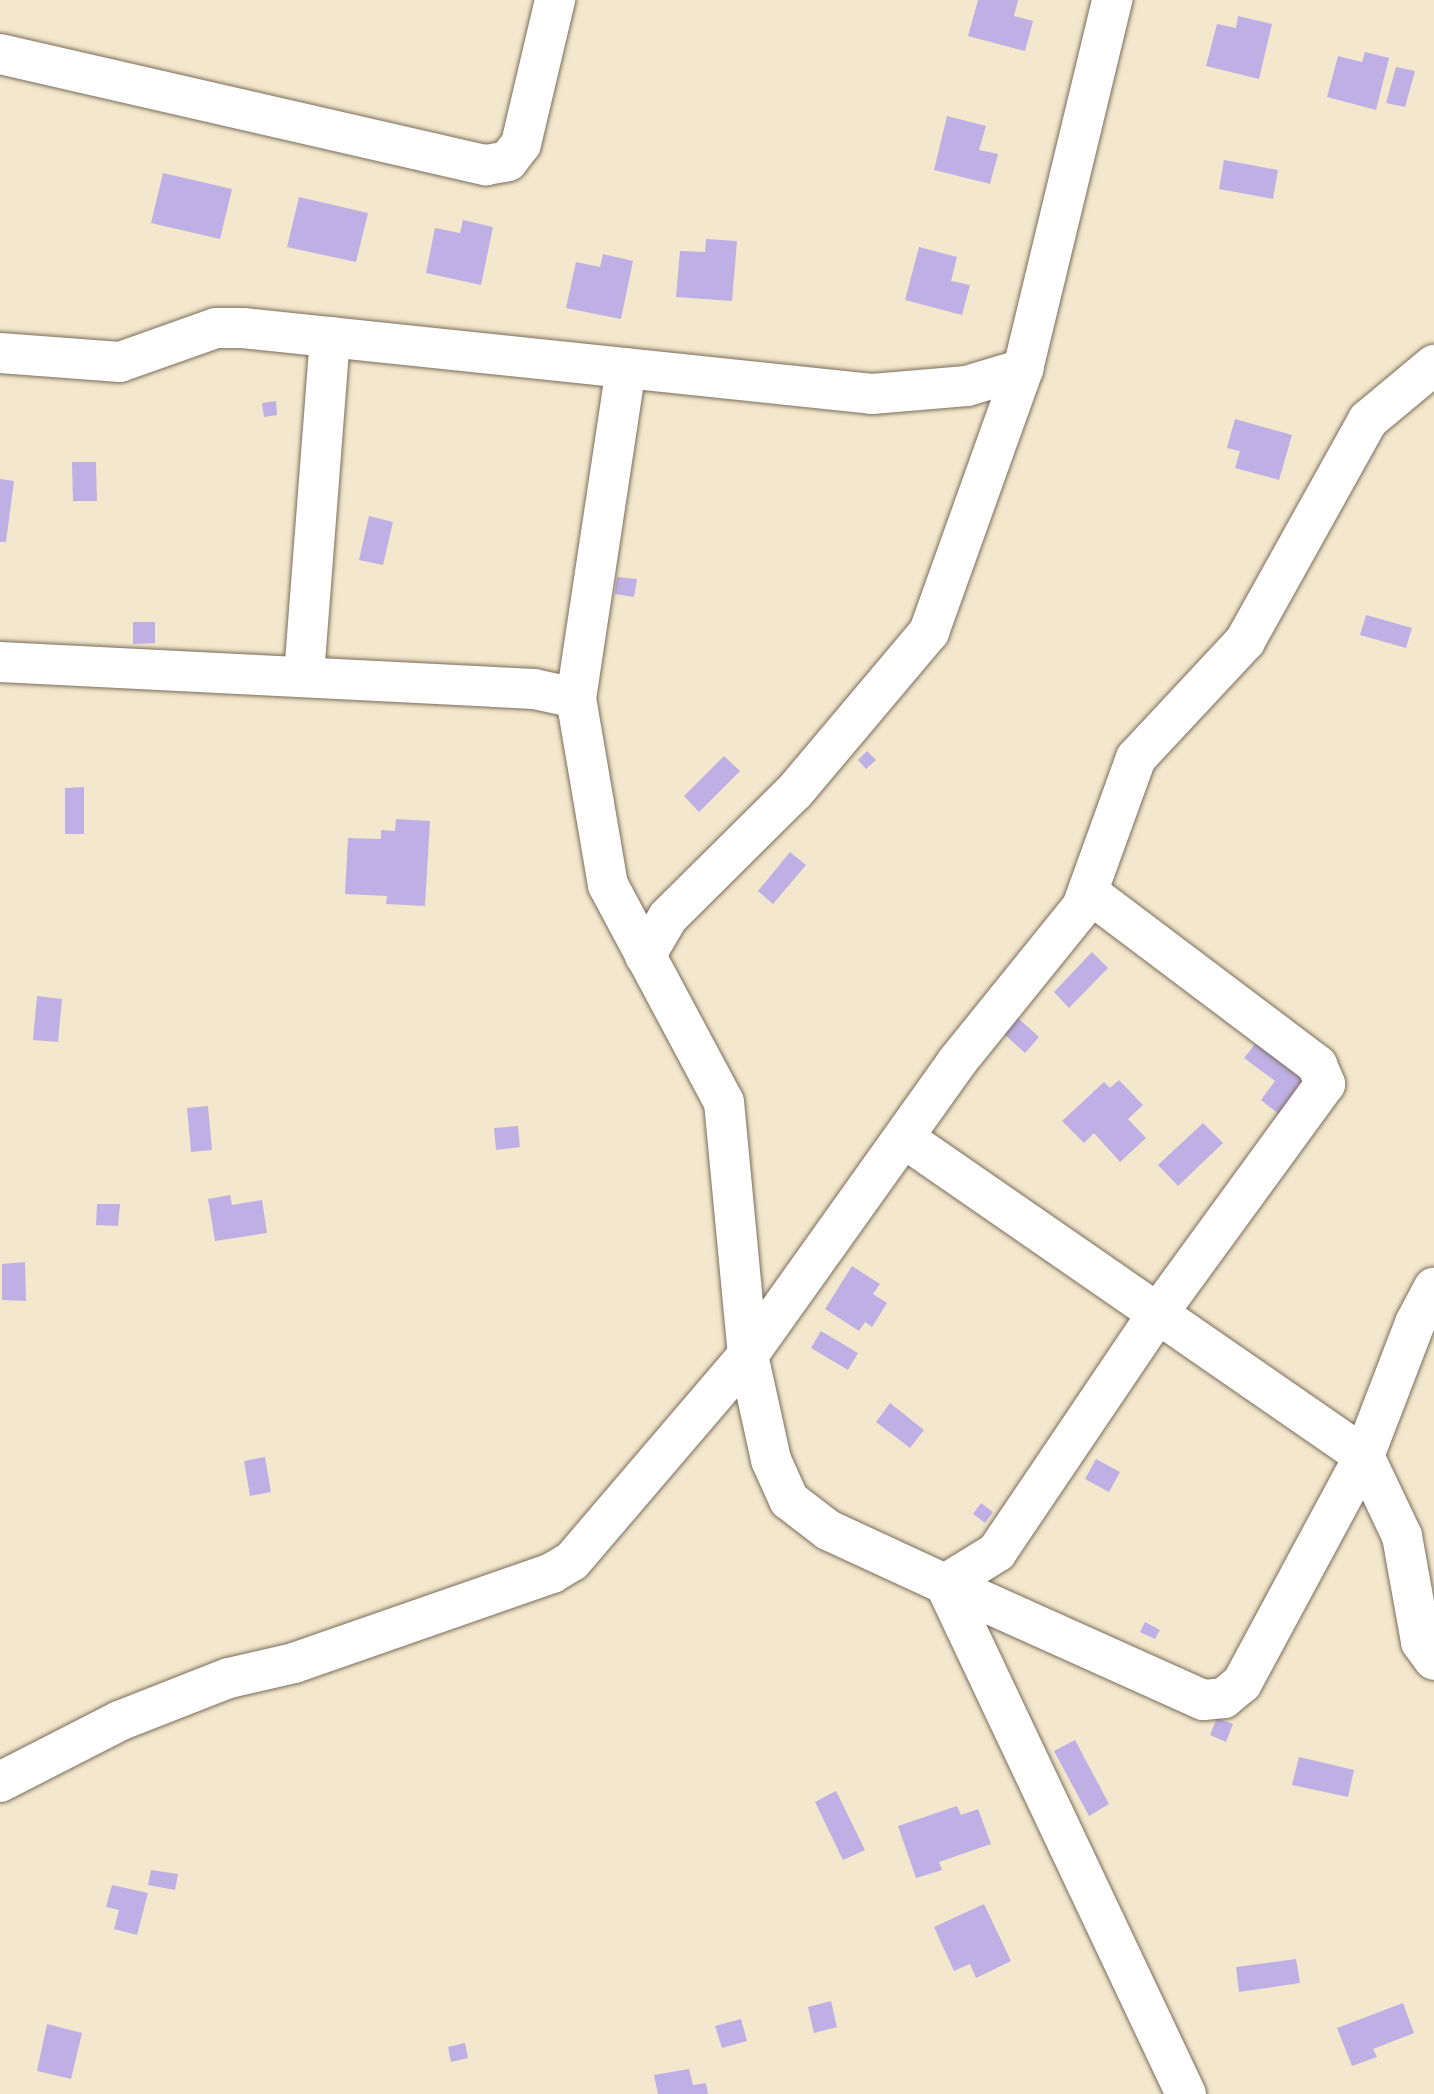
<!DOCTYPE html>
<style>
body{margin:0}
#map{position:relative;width:1434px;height:2094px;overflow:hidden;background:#f3e8cd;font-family:"Shantell Sans",sans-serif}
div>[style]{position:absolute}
.building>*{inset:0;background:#beb0e4}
.roads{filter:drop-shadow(0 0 2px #7b6c5b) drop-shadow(0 0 2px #7b6c5b)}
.minor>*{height:40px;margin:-20px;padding:0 20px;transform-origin:20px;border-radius:20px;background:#fff}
span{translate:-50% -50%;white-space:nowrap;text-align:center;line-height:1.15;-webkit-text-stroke:6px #fcf5e5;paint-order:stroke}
</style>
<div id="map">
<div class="building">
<i style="clip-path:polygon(978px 0,1018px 0,1014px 16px,1033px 21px,1025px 51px,968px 36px)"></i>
<i style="clip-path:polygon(1238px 16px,1272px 24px,1259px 79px,1206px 66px,1217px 24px,1236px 28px)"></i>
<i style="clip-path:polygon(1365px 52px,1389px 58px,1376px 110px,1327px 97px,1338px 56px,1362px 62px)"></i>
<i style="clip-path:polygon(1396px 67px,1415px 71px,1405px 107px,1386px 103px)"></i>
<i style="clip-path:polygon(947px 116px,986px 126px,979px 150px,998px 154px,990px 184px,934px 170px)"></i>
<i style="clip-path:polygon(1224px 160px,1278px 170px,1273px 199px,1219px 189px)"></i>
<i style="clip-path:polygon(163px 173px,232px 189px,220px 239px,151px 223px)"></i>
<i style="clip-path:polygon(299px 197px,368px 213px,356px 262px,287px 247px)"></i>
<i style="clip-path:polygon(463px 220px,493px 227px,481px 285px,426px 273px,435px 228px,460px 233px)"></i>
<i style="clip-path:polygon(706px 239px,737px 241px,732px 301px,676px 297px,680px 251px,705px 252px)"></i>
<i style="clip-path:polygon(919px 247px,957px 257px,951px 281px,970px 285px,962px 315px,905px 300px)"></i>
<i style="clip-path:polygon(603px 254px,633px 261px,621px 319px,566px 308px,576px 262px,600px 267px)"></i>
<i style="clip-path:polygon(276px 401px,277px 415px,264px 417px,262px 403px)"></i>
<i style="clip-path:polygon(1235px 419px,1292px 435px,1279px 480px,1235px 468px,1240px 451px,1227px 448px)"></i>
<i style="clip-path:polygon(72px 462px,96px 462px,97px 501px,73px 501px)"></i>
<i style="clip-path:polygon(0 479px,14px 481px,6px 542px,0 542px)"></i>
<i style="clip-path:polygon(369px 516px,393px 522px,383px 565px,359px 560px)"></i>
<i style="clip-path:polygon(617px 577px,637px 579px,634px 597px,615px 594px)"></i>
<i style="clip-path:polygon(1366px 615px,1412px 628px,1406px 648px,1360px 635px)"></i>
<i style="clip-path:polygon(133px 622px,155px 622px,155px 643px,133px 644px)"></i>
<i style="clip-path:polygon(867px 751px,876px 760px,866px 769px,858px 760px)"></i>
<i style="clip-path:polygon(724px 756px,740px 771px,699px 812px,684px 796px)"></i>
<i style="clip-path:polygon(84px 787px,84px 834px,65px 834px,65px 788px)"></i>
<i style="clip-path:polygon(396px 819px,430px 821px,425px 906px,386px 904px,387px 896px,345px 894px,348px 838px,381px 839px,381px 830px,395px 831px)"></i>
<i style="clip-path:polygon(790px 852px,806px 865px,773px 904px,758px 891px)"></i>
<i style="clip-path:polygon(1092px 952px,1108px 968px,1069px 1008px,1054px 992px)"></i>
<i style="clip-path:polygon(37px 996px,62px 999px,58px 1042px,33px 1040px)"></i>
<i style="clip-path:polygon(1018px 1018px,1039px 1037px,1025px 1053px,1004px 1034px)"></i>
<i style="clip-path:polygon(1256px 1043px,1306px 1079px,1280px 1115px,1261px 1100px,1275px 1081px,1244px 1058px)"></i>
<i style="clip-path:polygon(1119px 1080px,1143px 1105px,1128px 1119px,1146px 1138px,1120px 1162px,1094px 1133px,1084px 1143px,1062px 1121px,1104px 1082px,1110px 1088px)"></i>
<i style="clip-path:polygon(208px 1106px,212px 1150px,191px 1152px,187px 1108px)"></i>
<i style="clip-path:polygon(1203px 1123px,1223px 1143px,1178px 1186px,1158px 1165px)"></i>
<i style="clip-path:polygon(518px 1126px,520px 1147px,496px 1150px,494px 1128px)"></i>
<i style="clip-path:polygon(230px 1195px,232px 1205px,262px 1200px,267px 1233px,215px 1241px,208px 1199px)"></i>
<i style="clip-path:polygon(97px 1204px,120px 1204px,118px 1226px,96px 1225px)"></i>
<i style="clip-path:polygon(25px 1262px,26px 1301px,2px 1300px,2px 1264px)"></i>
<i style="clip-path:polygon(852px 1266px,880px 1284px,873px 1294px,887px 1303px,872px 1327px,865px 1322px,859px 1331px,825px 1309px)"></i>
<i style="clip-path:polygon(821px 1331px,858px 1353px,848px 1370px,811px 1348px)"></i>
<i style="clip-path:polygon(890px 1403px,924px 1430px,910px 1448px,876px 1422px)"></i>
<i style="clip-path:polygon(265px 1457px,271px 1492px,250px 1496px,244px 1461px)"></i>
<i style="clip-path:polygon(1096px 1459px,1120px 1472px,1109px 1492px,1085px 1479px)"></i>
<i style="clip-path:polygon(981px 1503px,993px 1512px,985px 1523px,973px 1514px)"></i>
<i style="clip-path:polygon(1145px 1622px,1160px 1630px,1155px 1639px,1140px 1632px)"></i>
<i style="clip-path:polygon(1217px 1718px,1233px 1724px,1226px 1742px,1210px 1735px)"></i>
<i style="clip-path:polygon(1075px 1740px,1109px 1804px,1089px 1816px,1054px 1751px)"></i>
<i style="clip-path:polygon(1299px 1757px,1354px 1770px,1348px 1797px,1292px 1785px)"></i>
<i style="clip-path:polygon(836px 1791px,865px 1850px,843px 1860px,815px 1802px)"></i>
<i style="clip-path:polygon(957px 1806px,961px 1815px,978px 1809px,991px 1844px,939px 1862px,942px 1870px,916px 1878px,898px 1826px)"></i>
<i style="clip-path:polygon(151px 1870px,178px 1874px,175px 1890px,148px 1885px)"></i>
<i style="clip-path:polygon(112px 1885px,148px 1893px,137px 1935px,114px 1929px,119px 1910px,106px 1907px)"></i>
<i style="clip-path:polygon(984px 1904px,1011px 1961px,976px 1978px,970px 1964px,954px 1971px,934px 1927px)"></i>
<i style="clip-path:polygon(1296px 1959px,1300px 1983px,1239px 1992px,1236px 1967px)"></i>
<i style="clip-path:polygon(831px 2001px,837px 2027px,814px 2033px,808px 2007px)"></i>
<i style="clip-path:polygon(1403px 2003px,1414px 2033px,1373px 2049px,1377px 2057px,1352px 2066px,1337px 2028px)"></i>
<i style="clip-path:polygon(741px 2019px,747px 2041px,722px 2048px,715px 2026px)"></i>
<i style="clip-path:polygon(47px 2024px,82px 2033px,71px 2079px,37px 2071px)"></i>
<i style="clip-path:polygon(465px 2043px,468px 2058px,451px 2062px,448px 2047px)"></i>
<i style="clip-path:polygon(689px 2069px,693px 2085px,706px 2083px,708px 2094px,658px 2094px,654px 2075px)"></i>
</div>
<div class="roads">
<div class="minor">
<i style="left:0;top:54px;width:499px;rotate:12.9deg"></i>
<i style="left:486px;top:165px;width:22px;rotate:-10deg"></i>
<i style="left:508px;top:161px;width:21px;rotate:-53deg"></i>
<i style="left:521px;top:144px;width:148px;rotate:-76.7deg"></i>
<i style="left:0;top:353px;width:120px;rotate:4.3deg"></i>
<i style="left:120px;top:362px;width:102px;rotate:-19.5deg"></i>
<i style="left:216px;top:328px;width:27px"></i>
<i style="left:243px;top:328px;width:632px;rotate:5.99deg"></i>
<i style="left:872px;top:394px;width:95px;rotate:-4.8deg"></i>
<i style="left:967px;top:386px;width:59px;rotate:-16.9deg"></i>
<i style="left:626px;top:368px;width:334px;rotate:98.6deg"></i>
<i style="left:576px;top:698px;width:190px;rotate:80.3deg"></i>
<i style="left:608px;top:885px;width:246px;rotate:61.9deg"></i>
<i style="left:724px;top:1102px;width:254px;rotate:84.6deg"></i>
<i style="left:748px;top:1355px;width:107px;rotate:77.6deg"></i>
<i style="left:771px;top:1460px;width:44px;rotate:65.8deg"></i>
<i style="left:789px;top:1500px;width:49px;rotate:37.6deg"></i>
<i style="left:828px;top:1530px;width:129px;rotate:24.8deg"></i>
<i style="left:945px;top:1584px;width:283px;rotate:24.2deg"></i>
<i style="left:1203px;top:1700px;width:21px;rotate:-5deg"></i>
<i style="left:1224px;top:1698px;width:23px;rotate:-40deg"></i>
<i style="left:1242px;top:1683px;width:258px;rotate:-61.7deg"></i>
<i style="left:1364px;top:1456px;width:142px;rotate:-69deg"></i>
<i style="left:1415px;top:1323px;width:40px;rotate:-62deg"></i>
<i style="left:0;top:662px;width:535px;rotate:2.89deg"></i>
<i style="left:534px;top:689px;width:43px;rotate:12.1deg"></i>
<i style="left:304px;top:675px;width:339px;rotate:-85.6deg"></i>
<i style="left:1089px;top:893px;width:286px;rotate:37deg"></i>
<i style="left:1317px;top:1065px;width:21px;rotate:67deg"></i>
<i style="left:1325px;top:1084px;width:280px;rotate:126.1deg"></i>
<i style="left:1160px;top:1310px;width:292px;rotate:124deg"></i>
<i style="left:997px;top:1552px;width:61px;rotate:148.4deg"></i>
<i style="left:945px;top:1584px;width:564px;rotate:64.71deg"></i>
<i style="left:645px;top:956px;width:45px;rotate:-59.5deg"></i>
<i style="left:668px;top:917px;width:179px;rotate:-44.8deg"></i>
<i style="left:795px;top:791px;width:208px;rotate:-49.9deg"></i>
<i style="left:929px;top:632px;width:279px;rotate:-70.3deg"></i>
<i style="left:1023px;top:369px;width:380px;rotate:-76.4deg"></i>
<i style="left:904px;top:1138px;width:559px;rotate:34.66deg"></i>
<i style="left:1364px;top:1456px;width:89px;rotate:64.6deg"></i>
<i style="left:1402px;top:1536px;width:108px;rotate:79.8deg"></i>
<i style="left:1421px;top:1642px;width:22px;rotate:54deg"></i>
<i style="left:0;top:1782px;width:134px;rotate:-27.1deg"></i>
<i style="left:119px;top:1721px;width:118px;rotate:-21.4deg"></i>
<i style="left:229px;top:1678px;width:67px;rotate:-13deg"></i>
<i style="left:294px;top:1663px;width:273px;rotate:-19.2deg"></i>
<i style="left:552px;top:1573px;width:23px;rotate:-31deg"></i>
<i style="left:572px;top:1561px;width:271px;rotate:-49.5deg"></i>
<i style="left:748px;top:1355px;width:359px;rotate:-54.5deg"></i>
<i style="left:956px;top:1063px;width:201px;rotate:-51.1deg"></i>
<i style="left:1082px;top:907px;width:158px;rotate:-70.1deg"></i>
<i style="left:1136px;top:758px;width:160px;rotate:-47deg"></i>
<i style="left:1245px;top:641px;width:253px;rotate:-60.9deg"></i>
<i style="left:1368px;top:420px;width:86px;rotate:-39.8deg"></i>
</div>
</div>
</div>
